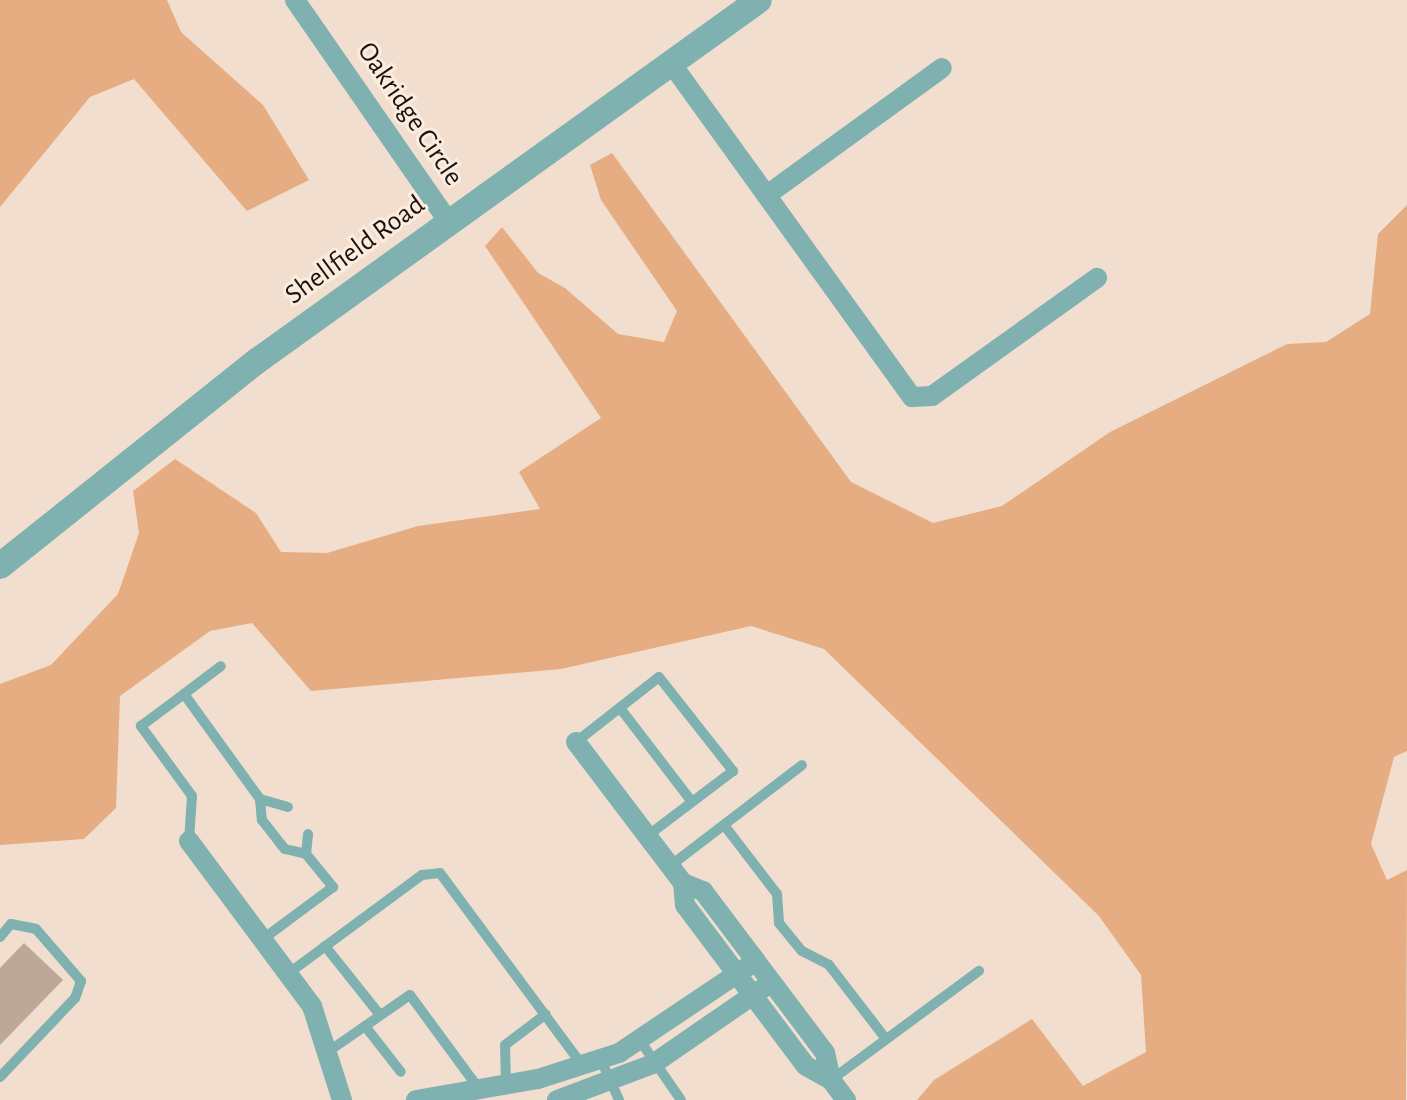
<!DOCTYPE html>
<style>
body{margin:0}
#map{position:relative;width:1407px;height:1100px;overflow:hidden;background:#f2dece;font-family:"Alegreya Sans",sans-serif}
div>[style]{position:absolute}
.green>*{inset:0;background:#e5ad81}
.building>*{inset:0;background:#bca899}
.service>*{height:10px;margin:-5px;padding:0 5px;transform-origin:5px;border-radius:5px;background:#7fb1b0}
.minor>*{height:20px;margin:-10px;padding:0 10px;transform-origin:10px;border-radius:10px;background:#7fb1b0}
.tertiary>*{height:26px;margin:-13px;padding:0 13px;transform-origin:13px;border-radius:13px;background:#7fb1b0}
span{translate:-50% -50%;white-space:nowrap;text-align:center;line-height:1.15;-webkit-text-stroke:6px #fcecdf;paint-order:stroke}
.street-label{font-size:28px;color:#19120d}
</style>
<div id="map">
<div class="green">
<i style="clip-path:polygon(0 0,167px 0,181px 32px,263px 105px,309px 180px,247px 211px,134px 79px,90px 97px,0 207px)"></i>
<i style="clip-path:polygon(612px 153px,851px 482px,933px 523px,1002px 506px,1110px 432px,1287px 344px,1326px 342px,1370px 314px,1378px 234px,1407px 205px,1407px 751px,1394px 757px,1371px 844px,1387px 880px,1407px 870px,1406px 1100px,917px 1100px,934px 1080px,1032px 1019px,1083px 1086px,1146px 1052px,1141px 975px,1099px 916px,824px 649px,751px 626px,561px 669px,311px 691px,252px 623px,210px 631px,120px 696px,116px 808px,84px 839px,0 845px,0 684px,51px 665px,118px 594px,139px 533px,133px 491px,175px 459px,256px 513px,281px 552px,327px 553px,418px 526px,540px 509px,519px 472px,601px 418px,485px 246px,502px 227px,538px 273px,565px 288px,618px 334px,664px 342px,677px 311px,601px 200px,590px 165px)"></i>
</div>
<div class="building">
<i style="clip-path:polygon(24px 943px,63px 980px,0 1045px,0 968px)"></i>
</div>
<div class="service">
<i style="left:184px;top:694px;width:46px;rotate:-37.1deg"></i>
<i style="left:620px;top:708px;width:118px;rotate:52.5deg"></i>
<i style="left:576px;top:742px;width:105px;rotate:-38.1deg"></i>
<i style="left:659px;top:677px;width:120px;rotate:51.8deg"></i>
<i style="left:733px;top:771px;width:108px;rotate:142.9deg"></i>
<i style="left:260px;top:799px;width:29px;rotate:16deg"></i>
<i style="left:724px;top:825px;width:87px;rotate:52.5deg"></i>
<i style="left:777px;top:894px;width:29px;rotate:86deg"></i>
<i style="left:779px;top:923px;width:36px;rotate:51deg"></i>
<i style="left:802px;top:951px;width:30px;rotate:27deg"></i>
<i style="left:829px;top:965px;width:93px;rotate:52.4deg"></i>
<i style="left:189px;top:841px;width:45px;rotate:-86.2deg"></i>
<i style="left:192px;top:796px;width:87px;rotate:-126.1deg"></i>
<i style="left:141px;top:726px;width:54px;rotate:-36.7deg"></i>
<i style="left:184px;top:694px;width:130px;rotate:54.1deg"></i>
<i style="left:260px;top:799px;width:21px;rotate:85deg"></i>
<i style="left:262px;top:820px;width:37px;rotate:52deg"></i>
<i style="left:285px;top:849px;width:22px;rotate:13deg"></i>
<i style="left:306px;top:854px;width:43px;rotate:50.7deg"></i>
<i style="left:333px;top:887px;width:87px;rotate:143.4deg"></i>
<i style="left:306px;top:854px;width:20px;rotate:-84deg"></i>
<i style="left:670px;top:866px;width:166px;rotate:-37.4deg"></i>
<i style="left:0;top:937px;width:17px;rotate:-50deg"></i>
<i style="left:11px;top:924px;width:25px;rotate:11deg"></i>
<i style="left:36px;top:929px;width:69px;rotate:49.1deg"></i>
<i style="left:81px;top:981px;width:18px;rotate:109deg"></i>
<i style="left:75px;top:998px;width:109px;rotate:133.5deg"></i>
<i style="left:325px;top:946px;width:88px;rotate:51.4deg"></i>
<i style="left:289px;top:973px;width:165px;rotate:-36.4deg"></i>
<i style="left:422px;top:875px;width:18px;rotate:-6deg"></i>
<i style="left:440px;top:873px;width:240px;rotate:53.5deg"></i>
<i style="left:365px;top:1026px;width:58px;rotate:52deg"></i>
<i style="left:641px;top:1042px;width:70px;rotate:55.4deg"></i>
<i style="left:329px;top:1051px;width:98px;rotate:-34.7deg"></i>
<i style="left:410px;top:995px;width:117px;rotate:53.7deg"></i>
<i style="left:601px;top:1060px;width:44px;rotate:65.8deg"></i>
<i style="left:831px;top:1080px;width:184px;rotate:-36.4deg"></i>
<i style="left:506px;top:1085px;width:40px;rotate:-91.4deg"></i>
<i style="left:505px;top:1045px;width:51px;rotate:-37.1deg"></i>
</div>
<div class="minor">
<i style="left:295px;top:0;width:270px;rotate:55.3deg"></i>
<i style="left:671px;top:63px;width:412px;rotate:54.2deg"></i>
<i style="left:912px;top:397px;width:20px;rotate:-3deg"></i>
<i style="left:932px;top:396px;width:203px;rotate:-35.6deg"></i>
<i style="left:767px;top:195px;width:216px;rotate:-36deg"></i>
<i style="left:576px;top:742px;width:177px;rotate:52.8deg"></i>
<i style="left:683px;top:883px;width:22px;rotate:85deg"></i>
<i style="left:685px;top:905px;width:201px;rotate:53.1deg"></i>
<i style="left:806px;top:1066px;width:29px;rotate:29deg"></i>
<i style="left:189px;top:841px;width:206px;rotate:53.3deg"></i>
<i style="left:312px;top:1006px;width:99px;rotate:72.3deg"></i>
<i style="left:683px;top:883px;width:22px;rotate:22deg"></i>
<i style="left:703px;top:891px;width:203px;rotate:53deg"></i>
<i style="left:825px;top:1053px;width:28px;rotate:77deg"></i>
<i style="left:831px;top:1080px;width:25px;rotate:53deg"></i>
<i style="left:416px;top:1100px;width:124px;rotate:-9.8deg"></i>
<i style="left:538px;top:1079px;width:85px;rotate:-17.8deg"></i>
<i style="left:619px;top:1053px;width:165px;rotate:-33.9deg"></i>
<i style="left:557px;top:1100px;width:103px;rotate:-20.6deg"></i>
<i style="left:653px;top:1064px;width:134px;rotate:-34.6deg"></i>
</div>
<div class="tertiary">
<i style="left:0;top:566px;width:329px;rotate:-38.6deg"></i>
<i style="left:257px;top:361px;width:618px;rotate:-35.72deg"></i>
</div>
<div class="street-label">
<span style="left:410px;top:114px;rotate:56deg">Oakridge Circle</span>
<span style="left:355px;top:250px;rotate:-36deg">Shellfield Road</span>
</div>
</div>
